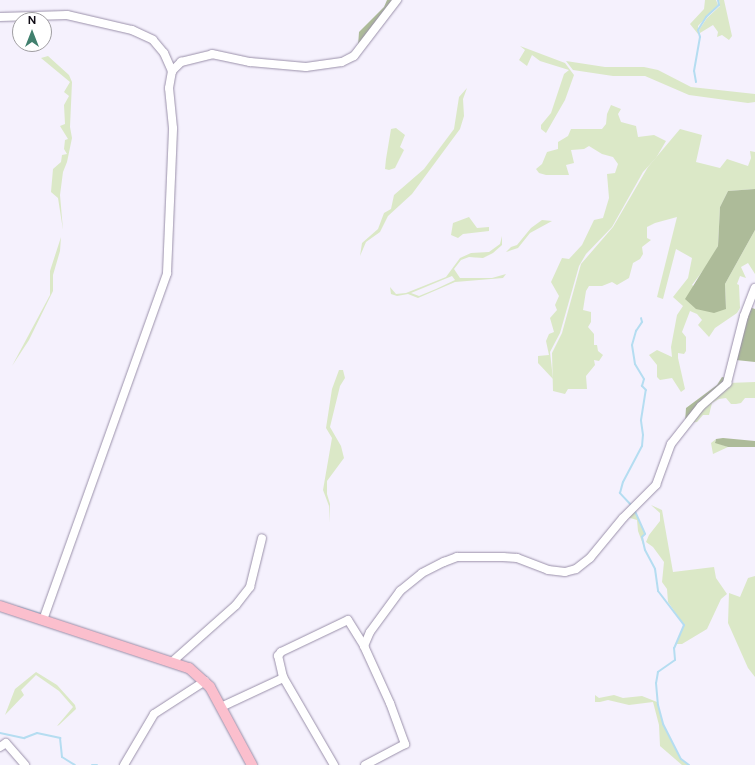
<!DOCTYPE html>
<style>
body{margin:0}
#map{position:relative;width:755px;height:765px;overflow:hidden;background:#f5f1fd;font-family:Figtree,sans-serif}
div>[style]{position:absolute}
.green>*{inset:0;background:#dbe8c7}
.forest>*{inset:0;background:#adbb99}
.stream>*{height:2px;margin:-1px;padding:0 1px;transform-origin:1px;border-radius:1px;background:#b5ddf1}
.roads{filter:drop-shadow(0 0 1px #9a90aa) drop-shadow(0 0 1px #9a90aa)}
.minor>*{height:8px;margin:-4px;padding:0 4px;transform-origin:4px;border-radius:4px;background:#fff}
.major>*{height:10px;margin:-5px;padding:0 5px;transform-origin:5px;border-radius:5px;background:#fbbfcd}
span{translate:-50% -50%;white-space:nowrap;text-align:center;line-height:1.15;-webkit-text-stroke:4px #fff;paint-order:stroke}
.north{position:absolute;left:12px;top:12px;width:40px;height:40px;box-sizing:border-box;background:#fff;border:1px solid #9f9da1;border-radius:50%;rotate:0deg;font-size:11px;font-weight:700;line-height:16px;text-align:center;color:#0f0b14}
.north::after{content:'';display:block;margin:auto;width:14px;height:18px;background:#41806e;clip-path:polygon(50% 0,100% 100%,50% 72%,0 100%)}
</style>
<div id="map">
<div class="green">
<i style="clip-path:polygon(705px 0,716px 0,718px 5px,698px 26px,698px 34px,690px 24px,704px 9px)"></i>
<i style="clip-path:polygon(719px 0,724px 0,732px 36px,729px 40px,722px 35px,717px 37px,718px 32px,713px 25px,700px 33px,699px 30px,707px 18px,720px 6px)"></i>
<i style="clip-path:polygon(520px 46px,565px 63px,574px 75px,565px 100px,546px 133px,541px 129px,541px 125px,551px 113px,564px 74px,569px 70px,540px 61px,532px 55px,527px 66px,519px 60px,525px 50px)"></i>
<i style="clip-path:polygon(48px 56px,69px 75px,72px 82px,70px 127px,72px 138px,67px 162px,63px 172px,60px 195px,63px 230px,58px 198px,51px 192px,53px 169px,61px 162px,62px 155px,67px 154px,64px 149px,65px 140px,68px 139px,60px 126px,65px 124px,64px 105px,69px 96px,64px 92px,70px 82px,41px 58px)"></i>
<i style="clip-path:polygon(566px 61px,605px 67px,644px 67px,658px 70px,691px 87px,755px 94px,755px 102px,748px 103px,689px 95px,645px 76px,613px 76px,573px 70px)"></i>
<i style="clip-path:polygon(467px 88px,463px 99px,464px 116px,460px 129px,412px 194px,388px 216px,380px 232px,366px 242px,360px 256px,362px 243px,378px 229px,384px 213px,391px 209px,394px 195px,424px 169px,454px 129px,459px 97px)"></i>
<i style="clip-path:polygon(611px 105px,621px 109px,618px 114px,621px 122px,636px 126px,638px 137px,654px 135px,666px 141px,656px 158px,643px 172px,612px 227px,586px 254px,579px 266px,560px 333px,550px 352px,553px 379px,538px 363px,538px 356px,549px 355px,546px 341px,549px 334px,554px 332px,550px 318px,557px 310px,555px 305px,559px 296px,551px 282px,562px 258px,569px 259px,582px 245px,594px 220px,603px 218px,609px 198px,607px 174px,615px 173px,618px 164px,613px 157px,602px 154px,589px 146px,584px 149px,571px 150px,574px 163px,566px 165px,569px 175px,546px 175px,539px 173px,536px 169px,542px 164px,547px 152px,558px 149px,558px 142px,568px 136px,571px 129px,602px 129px,606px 124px,607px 114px)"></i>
<i style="clip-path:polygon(396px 128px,405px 135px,400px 147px,404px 150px,395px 168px,389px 170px,385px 169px,386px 159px,391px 129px)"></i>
<i style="clip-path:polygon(680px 129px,702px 135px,696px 162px,720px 168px,727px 159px,748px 166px,751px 158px,750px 151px,755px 152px,755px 189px,728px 191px,720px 207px,718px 246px,711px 260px,692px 285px,726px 309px,725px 284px,755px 230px,755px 274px,748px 263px,741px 267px,746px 278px,740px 276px,737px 284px,739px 285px,740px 308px,737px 313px,715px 328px,709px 337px,698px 325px,702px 320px,697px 314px,690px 311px,682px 332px,686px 337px,686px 351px,684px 354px,678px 353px,678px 358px,685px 389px,681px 392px,672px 378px,660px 380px,657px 377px,657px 365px,649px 355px,657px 350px,672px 357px,671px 347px,677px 315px,683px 306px,673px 297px,688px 278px,692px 258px,676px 249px,663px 299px,657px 297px,677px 217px,655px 223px,647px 227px,647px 238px,651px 240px,642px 247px,643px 254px,640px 259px,633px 263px,629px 278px,617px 285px,612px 282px,602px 286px,589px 286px,586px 291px,583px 310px,591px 312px,591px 322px,588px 327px,594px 334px,594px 345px,597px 345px,598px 351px,603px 355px,599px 361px,594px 360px,595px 365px,586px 376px,587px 389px,568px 389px,565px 394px,553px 391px,552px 353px,562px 333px,581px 264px,613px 227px,648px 167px)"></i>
<i style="clip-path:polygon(469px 217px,477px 228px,489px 227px,489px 231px,463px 234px,458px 238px,451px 235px,453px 223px)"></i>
<i style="clip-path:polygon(542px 220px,552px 221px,530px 233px,518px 248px,506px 252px,511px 247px,517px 245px,531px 228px)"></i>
<i style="clip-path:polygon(evenodd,502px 236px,502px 245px,493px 253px,483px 258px,469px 257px,461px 260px,454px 269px,460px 278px,492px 278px,506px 274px,503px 278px,455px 282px,418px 298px,408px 294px,397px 296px,391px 294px,390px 287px,396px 294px,406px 293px,446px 277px,460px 258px,471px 253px,489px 252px,500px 244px,502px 236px,452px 276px,455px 280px,436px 289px,419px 296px,411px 293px,452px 276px)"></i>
<i style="clip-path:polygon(61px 237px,60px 251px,53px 275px,53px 291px,29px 340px,12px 366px,50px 295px,50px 271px)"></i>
<i style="clip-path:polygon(339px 370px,343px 370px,345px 378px,340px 386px,330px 427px,341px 446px,344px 458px,327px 481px,327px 494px,330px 504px,329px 523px,329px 506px,323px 490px,332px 438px,326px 428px,332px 389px)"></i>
<i style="clip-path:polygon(755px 382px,755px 398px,745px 398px,741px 403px,736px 404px,731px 404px,726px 398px,719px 399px,712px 403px,709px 415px,703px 415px,697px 422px,689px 423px,728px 383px)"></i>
<i style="clip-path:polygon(716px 439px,715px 442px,728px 447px,713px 454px,711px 443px)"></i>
<i style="clip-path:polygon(651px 505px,662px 510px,673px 572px,714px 567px,716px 578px,727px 594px,721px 599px,707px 629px,682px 644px,676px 644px,684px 625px,668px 602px,667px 589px,662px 582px,664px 562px,653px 547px,646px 542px,649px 535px,660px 521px,660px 513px)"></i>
<i style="clip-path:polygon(634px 509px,645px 533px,642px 538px,645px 550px,638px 531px,637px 520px,627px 517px)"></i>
<i style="clip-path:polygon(755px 576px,755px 677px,748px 668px,728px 623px,729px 593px,740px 597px,748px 578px)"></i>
<i style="clip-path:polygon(36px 672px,57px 685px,75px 705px,76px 709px,59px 725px,57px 726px,73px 707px,59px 691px,36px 675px,21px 690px,24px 695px,5px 715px,15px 689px)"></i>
<i style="clip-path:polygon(595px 695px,599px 698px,614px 695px,623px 698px,642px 696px,657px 702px,663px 724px,681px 759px,688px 765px,682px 765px,660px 746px,659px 725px,653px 702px,629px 705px,608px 700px,600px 702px,595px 702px)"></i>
</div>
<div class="forest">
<i style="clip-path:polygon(387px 0,394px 0,358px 46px,359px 32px,384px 7px)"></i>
<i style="clip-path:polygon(755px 189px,755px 230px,725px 284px,726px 309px,714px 313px,696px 309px,685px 299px,718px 246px,720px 207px,728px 191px)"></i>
<i style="clip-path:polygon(749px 307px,755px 309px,755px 362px,736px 360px)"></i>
<i style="clip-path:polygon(722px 377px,727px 378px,685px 422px,686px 408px,717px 385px)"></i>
<i style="clip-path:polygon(723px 438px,755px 441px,755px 447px,728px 447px,715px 443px,716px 439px)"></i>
</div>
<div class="stream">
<i style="left:696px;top:82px;width:11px;rotate:-100deg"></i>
<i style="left:694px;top:71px;width:35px;rotate:-80deg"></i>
<i style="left:700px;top:37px;width:7px;rotate:-106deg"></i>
<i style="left:698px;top:30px;width:15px;rotate:-58deg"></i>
<i style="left:706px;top:17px;width:18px;rotate:-43deg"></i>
<i style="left:719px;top:5px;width:5px;rotate:-101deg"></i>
<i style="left:632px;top:506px;width:18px;rotate:-133deg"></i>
<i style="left:620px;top:493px;width:11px;rotate:-75deg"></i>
<i style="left:623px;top:482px;width:41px;rotate:-62.2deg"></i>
<i style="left:642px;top:446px;width:11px;rotate:-85deg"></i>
<i style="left:643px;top:435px;width:15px;rotate:-98deg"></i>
<i style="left:641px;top:420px;width:30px;rotate:-81deg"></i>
<i style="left:646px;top:390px;width:6px;rotate:-135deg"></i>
<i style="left:642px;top:386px;width:7px;rotate:-74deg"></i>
<i style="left:644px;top:379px;width:17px;rotate:-121deg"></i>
<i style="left:635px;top:364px;width:19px;rotate:-99deg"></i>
<i style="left:632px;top:345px;width:15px;rotate:-74deg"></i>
<i style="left:636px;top:331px;width:11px;rotate:-56deg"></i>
<i style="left:642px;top:322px;width:4px;rotate:-104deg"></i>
<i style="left:634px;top:509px;width:27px;rotate:66deg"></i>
<i style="left:645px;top:534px;width:4px;rotate:135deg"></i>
<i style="left:642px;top:537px;width:13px;rotate:77deg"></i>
<i style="left:645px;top:550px;width:21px;rotate:62deg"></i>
<i style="left:655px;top:569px;width:22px;rotate:82deg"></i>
<i style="left:658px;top:591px;width:43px;rotate:52.6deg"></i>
<i style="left:684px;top:625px;width:25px;rotate:113deg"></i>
<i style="left:674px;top:648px;width:12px;rotate:85deg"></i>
<i style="left:675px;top:660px;width:21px;rotate:145deg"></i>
<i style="left:658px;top:672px;width:11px;rotate:100deg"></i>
<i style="left:656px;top:683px;width:22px;rotate:85deg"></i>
<i style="left:658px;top:705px;width:20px;rotate:75deg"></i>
<i style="left:663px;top:724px;width:39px;rotate:63deg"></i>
<i style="left:681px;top:759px;width:10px;rotate:37deg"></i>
<i style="left:18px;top:607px;width:24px;rotate:17deg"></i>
<i style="left:0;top:733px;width:25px;rotate:12deg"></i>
<i style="left:24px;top:738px;width:14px;rotate:-21deg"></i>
<i style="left:37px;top:733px;width:24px;rotate:12deg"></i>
<i style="left:60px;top:738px;width:19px;rotate:84deg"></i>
<i style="left:62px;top:757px;width:15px;rotate:32deg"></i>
<i style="left:92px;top:765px;width:5px"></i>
</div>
<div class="roads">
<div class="minor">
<i style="left:0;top:17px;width:67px;rotate:-1.7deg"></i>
<i style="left:67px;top:15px;width:67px;rotate:13deg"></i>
<i style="left:132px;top:30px;width:23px;rotate:25deg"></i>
<i style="left:153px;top:40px;width:17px;rotate:50deg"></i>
<i style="left:164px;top:53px;width:20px;rotate:66deg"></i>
<i style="left:43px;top:620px;width:368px;rotate:-70.3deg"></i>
<i style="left:167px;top:273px;width:145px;rotate:-87.6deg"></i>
<i style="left:173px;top:128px;width:40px;rotate:-95.7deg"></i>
<i style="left:169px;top:88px;width:17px;rotate:-80deg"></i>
<i style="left:172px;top:71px;width:13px;rotate:-45deg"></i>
<i style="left:181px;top:62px;width:32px;rotate:-14deg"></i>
<i style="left:212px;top:54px;width:39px;rotate:12deg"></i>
<i style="left:250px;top:62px;width:56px;rotate:5.1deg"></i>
<i style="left:306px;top:67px;width:36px;rotate:-8deg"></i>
<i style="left:342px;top:62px;width:13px;rotate:-27deg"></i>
<i style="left:354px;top:56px;width:71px;rotate:-52.5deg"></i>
<i style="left:364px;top:646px;width:15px;rotate:-67deg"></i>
<i style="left:370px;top:632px;width:51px;rotate:-53.8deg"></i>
<i style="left:400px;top:591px;width:28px;rotate:-39deg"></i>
<i style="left:422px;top:573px;width:25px;rotate:-27deg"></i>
<i style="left:444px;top:562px;width:14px;rotate:-21deg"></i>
<i style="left:457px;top:557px;width:46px"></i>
<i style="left:503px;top:557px;width:14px;rotate:4deg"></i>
<i style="left:517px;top:558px;width:33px;rotate:21deg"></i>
<i style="left:548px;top:570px;width:17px;rotate:7deg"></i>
<i style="left:565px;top:572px;width:11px;rotate:-15deg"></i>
<i style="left:576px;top:569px;width:18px;rotate:-38deg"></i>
<i style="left:590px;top:558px;width:52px;rotate:-50.5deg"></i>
<i style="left:623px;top:518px;width:47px;rotate:-45deg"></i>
<i style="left:656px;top:485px;width:44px;rotate:-69.9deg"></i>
<i style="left:671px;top:444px;width:48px;rotate:-51.7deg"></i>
<i style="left:701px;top:406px;width:35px;rotate:-41deg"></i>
<i style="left:727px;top:383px;width:69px;rotate:-75.8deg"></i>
<i style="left:744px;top:316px;width:30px;rotate:-69deg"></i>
<i style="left:173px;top:661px;width:84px;rotate:-41.6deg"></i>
<i style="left:236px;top:605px;width:23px;rotate:-52deg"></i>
<i style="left:250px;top:587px;width:50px;rotate:-76.2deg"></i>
<i style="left:283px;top:677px;width:102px;rotate:59.9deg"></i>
<i style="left:221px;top:707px;width:66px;rotate:-25deg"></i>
<i style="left:281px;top:679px;width:3px;rotate:-45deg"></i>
<i style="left:283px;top:677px;width:22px;rotate:-103deg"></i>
<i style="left:278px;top:656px;width:5px;rotate:-53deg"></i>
<i style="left:281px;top:652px;width:74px;rotate:-25.5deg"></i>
<i style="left:348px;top:620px;width:31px;rotate:58deg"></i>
<i style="left:364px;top:646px;width:63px;rotate:65.5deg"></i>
<i style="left:390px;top:703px;width:44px;rotate:69.9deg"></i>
<i style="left:405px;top:744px;width:45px;rotate:152.3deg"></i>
<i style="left:0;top:747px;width:7px;rotate:-34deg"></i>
<i style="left:6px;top:743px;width:29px;rotate:49deg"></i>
<i style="left:124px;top:765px;width:59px;rotate:-59.5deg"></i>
<i style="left:154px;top:714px;width:61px;rotate:-32.9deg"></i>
</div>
<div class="major">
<i style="left:0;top:606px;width:199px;rotate:18.2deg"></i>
<i style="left:189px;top:668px;width:28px;rotate:42deg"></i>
<i style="left:210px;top:687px;width:89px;rotate:61.7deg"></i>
</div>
</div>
<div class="north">N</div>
</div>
